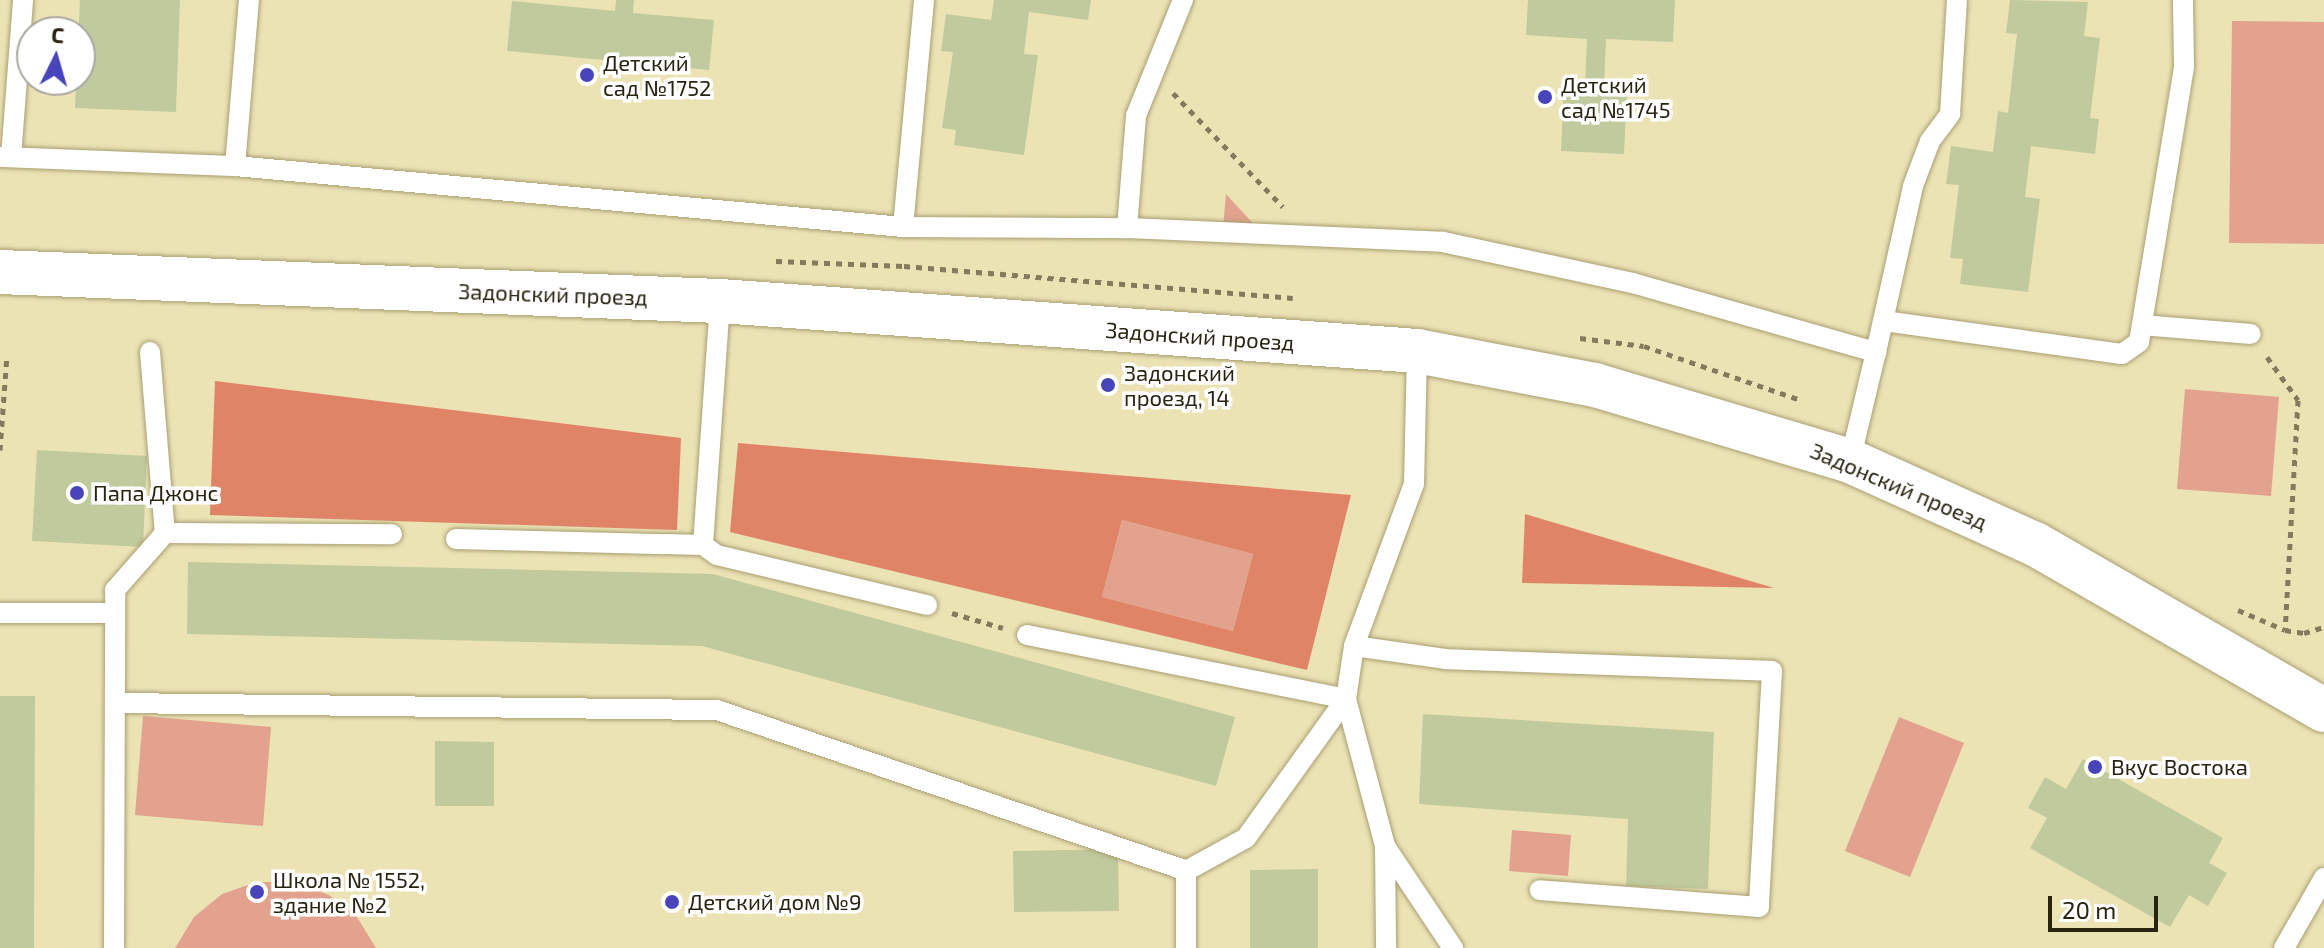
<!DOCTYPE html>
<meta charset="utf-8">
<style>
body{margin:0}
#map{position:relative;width:2324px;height:948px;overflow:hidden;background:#ece3b5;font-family:"Exo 2",sans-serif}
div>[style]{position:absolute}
.green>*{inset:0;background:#e2a28e}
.forest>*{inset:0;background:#e08468}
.building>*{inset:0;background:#c0ca9d}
.path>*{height:5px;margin-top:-2.5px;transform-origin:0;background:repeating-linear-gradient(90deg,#827c5d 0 6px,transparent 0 12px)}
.roads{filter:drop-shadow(0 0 2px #a89f73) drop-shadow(0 0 2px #a89f73)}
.service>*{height:20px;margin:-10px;padding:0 10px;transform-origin:10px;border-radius:10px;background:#fff}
.tertiary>*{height:44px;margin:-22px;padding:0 22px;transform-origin:22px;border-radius:22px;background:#fff}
.dots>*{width:22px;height:22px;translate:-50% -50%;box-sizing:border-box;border:4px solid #fff;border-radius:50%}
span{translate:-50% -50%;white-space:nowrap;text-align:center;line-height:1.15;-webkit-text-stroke:7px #fff;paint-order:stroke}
.poi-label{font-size:22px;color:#282412}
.left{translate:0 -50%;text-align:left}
.street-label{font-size:22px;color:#282412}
.north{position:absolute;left:16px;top:16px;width:80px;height:80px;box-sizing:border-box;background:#fff;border:2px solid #a9a7a0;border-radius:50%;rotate:5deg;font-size:22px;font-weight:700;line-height:32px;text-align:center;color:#282412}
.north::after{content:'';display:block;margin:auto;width:28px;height:36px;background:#4845bb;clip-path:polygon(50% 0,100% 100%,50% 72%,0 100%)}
.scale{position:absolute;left:2048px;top:896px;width:110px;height:36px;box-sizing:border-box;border:4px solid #282412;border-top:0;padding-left:10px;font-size:24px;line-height:28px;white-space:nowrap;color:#282412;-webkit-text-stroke:6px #fff;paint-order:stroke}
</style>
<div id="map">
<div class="green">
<i style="clip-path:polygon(2232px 21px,2324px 22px,2324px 244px,2229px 243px)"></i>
<i style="clip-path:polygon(1226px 194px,1272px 244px,1222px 239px)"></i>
<i style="clip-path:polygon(2185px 389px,2279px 397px,2271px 496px,2177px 489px)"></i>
<i style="clip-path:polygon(1122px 520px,1253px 554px,1233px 631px,1102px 597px)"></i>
<i style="clip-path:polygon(143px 716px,271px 727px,263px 826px,135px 815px)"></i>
<i style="clip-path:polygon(1899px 717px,1964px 743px,1910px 877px,1845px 851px)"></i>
<i style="clip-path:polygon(1512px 830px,1571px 835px,1568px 876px,1509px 871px)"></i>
<i style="clip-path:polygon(257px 882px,294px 882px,329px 895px,357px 917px,376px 948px,175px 948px,194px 917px,222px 894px)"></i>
</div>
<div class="forest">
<i style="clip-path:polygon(215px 381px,681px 438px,677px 530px,210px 515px)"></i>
<i style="clip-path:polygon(evenodd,738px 443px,1351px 495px,1307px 670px,730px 532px,738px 443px,1122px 520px,1253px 554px,1233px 631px,1102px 597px,1122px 520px)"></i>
<i style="clip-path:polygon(1525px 514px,1774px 588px,1522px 583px)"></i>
</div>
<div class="building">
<i style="clip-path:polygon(80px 0,180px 0,176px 112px,75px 108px)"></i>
<i style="clip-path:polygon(616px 0,634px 0,633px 13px,714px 20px,709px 70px,507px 51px,512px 1px,615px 11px)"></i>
<i style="clip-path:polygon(994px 0,1091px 0,1088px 20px,1029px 12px,1024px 54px,1038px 55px,1024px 155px,954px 145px,956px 130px,942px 128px,953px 52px,941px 51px,946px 14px,991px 20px)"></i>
<i style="clip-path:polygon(1528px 0,1675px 0,1673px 42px,1606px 39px,1604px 89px,1627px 90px,1624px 154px,1561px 151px,1564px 86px,1585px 87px,1587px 39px,1526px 35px)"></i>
<i style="clip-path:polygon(2010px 0,2088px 2px,2084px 36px,2100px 38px,2090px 118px,2099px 119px,2095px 154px,2031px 146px,2025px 197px,2040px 199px,2028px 292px,1960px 284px,1963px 259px,1950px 258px,1959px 185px,1946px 184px,1951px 146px,1993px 152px,1998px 111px,2008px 113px,2017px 34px,2006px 33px)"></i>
<i style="clip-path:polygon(37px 450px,147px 456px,143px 547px,32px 541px)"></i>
<i style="clip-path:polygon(188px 562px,713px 574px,1235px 717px,1216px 786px,702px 646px,187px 634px)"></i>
<i style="clip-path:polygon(0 696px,35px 696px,34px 948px,0 948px)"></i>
<i style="clip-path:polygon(1423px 714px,1714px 732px,1708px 889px,1626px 886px,1628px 819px,1419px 804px)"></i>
<i style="clip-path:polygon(435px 741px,494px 742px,494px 806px,435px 806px)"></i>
<i style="clip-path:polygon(2083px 759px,2223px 838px,2209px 863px,2227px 873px,2208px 906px,2189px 895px,2170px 927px,2030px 848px,2047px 818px,2028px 808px,2045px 777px,2066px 789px)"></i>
<i style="clip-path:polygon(1118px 849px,1119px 911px,1014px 912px,1013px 851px)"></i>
<i style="clip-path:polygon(1318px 869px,1318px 948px,1250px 948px,1250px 870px)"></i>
</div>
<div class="path">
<i style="left:1173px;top:93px;width:158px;rotate:46deg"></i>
<i style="left:776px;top:261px;width:128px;rotate:2.2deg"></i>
<i style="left:904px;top:266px;width:390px;rotate:4.7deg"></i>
<i style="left:1580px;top:338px;width:64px;rotate:7.1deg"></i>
<i style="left:1644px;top:346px;width:166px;rotate:19deg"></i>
<i style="left:2267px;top:357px;width:53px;rotate:54.2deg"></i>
<i style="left:2298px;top:400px;width:230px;rotate:93.2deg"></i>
<i style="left:0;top:450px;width:95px;rotate:-85.8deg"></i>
<i style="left:2238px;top:610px;width:51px;rotate:23.1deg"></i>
<i style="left:2285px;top:630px;width:19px;rotate:9deg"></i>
<i style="left:2304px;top:633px;width:21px;rotate:-17deg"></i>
<i style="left:952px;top:613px;width:53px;rotate:16.4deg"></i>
</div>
<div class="roads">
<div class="service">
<i style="left:1183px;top:0;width:125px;rotate:112.1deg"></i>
<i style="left:1136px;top:116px;width:112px;rotate:94.6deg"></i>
<i style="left:1127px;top:228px;width:316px;rotate:2.5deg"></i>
<i style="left:1443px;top:242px;width:194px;rotate:12.2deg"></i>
<i style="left:1633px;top:283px;width:253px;rotate:15.9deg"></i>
<i style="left:1876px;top:352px;width:170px;rotate:-77.4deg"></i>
<i style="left:1913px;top:186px;width:48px;rotate:-69.3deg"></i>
<i style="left:1930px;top:141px;width:34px;rotate:-53deg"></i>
<i style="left:1950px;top:114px;width:114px;rotate:-86.5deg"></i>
<i style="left:0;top:157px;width:235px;rotate:2.2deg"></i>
<i style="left:235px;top:166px;width:671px;rotate:5.22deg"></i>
<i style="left:903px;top:227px;width:224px;rotate:0.3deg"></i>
<i style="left:11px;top:157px;width:157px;rotate:-85.6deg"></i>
<i style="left:235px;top:166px;width:167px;rotate:-85.2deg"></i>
<i style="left:903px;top:227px;width:228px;rotate:-84.7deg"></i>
<i style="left:1884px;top:321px;width:240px;rotate:7.9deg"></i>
<i style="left:2122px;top:354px;width:21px;rotate:-35deg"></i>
<i style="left:2139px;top:342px;width:280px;rotate:-80.7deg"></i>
<i style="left:2184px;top:66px;width:66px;rotate:-90.9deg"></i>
<i style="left:2142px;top:325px;width:109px;rotate:4.7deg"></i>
<i style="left:150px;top:352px;width:182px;rotate:85.3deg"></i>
<i style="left:165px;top:533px;width:227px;rotate:0.3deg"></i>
<i style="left:1850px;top:461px;width:112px;rotate:-76.6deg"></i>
<i style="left:456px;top:539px;width:247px;rotate:1.4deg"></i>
<i style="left:703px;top:545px;width:245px;rotate:-86deg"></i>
<i style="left:703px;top:545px;width:17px;rotate:36deg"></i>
<i style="left:717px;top:555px;width:216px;rotate:13.4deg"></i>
<i style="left:0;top:613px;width:115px"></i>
<i style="left:1027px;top:635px;width:325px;rotate:11.3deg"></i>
<i style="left:1346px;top:699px;width:54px;rotate:-81.4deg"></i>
<i style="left:1354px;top:646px;width:173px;rotate:-69.7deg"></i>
<i style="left:1414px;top:484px;width:133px;rotate:-88.7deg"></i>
<i style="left:1354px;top:646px;width:92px;rotate:8.1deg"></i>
<i style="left:1445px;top:659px;width:327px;rotate:2.1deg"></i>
<i style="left:1772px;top:671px;width:236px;rotate:93.2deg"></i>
<i style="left:1759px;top:907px;width:220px;rotate:-175.6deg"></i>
<i style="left:1346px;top:699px;width:152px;rotate:75.1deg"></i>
<i style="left:1385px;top:846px;width:102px;rotate:89.4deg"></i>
<i style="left:115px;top:703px;width:602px;rotate:0.67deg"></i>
<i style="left:717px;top:710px;width:496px;rotate:18.9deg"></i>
<i style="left:1385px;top:846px;width:123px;rotate:56.3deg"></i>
<i style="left:114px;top:948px;width:358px;rotate:-89.8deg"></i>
<i style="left:115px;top:590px;width:76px;rotate:-48.7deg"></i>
<i style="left:1186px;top:948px;width:77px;rotate:-90deg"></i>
<i style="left:1186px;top:871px;width:68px;rotate:-28.8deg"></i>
<i style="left:1246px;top:838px;width:171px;rotate:-54.3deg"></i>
<i style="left:2284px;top:948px;width:81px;rotate:-60.3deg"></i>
</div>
<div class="tertiary">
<i style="left:0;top:272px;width:721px;rotate:2.31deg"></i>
<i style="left:720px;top:301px;width:699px;rotate:4.1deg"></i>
<i style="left:1417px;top:351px;width:181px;rotate:10.8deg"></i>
<i style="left:1595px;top:385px;width:266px;rotate:16.6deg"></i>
<i style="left:1850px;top:461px;width:203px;rotate:24.2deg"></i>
<i style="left:2035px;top:544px;width:333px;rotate:29.9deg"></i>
</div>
</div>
<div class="dots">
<i style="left:587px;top:75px;background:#4845bb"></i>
<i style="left:1545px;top:97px;background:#4845bb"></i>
<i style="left:1108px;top:385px;background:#4845bb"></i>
<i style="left:77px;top:493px;background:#4845bb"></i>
<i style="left:2095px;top:767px;background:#4845bb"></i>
<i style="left:257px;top:892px;background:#4845bb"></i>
<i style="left:672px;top:902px;background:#4845bb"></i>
</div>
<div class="poi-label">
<span class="left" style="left:603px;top:75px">Детский<br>сад №1752</span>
<span class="left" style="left:1561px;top:97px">Детский<br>сад №1745</span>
<span class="left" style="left:1124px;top:385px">Задонский<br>проезд, 14</span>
<span class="left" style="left:93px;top:493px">Папа Джонс</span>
<span class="left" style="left:2111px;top:767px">Вкус Востока</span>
<span class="left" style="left:273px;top:892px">Школа № 1552,<br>здание №2</span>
<span class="left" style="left:688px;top:902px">Детский дом №9</span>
</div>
<div class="street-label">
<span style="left:553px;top:294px;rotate:2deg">Задонский проезд</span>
<span style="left:1200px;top:336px;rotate:4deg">Задонский проезд</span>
<span style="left:1899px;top:486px;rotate:23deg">Задонский проезд</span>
</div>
<div class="north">С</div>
<div class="scale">20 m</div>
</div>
